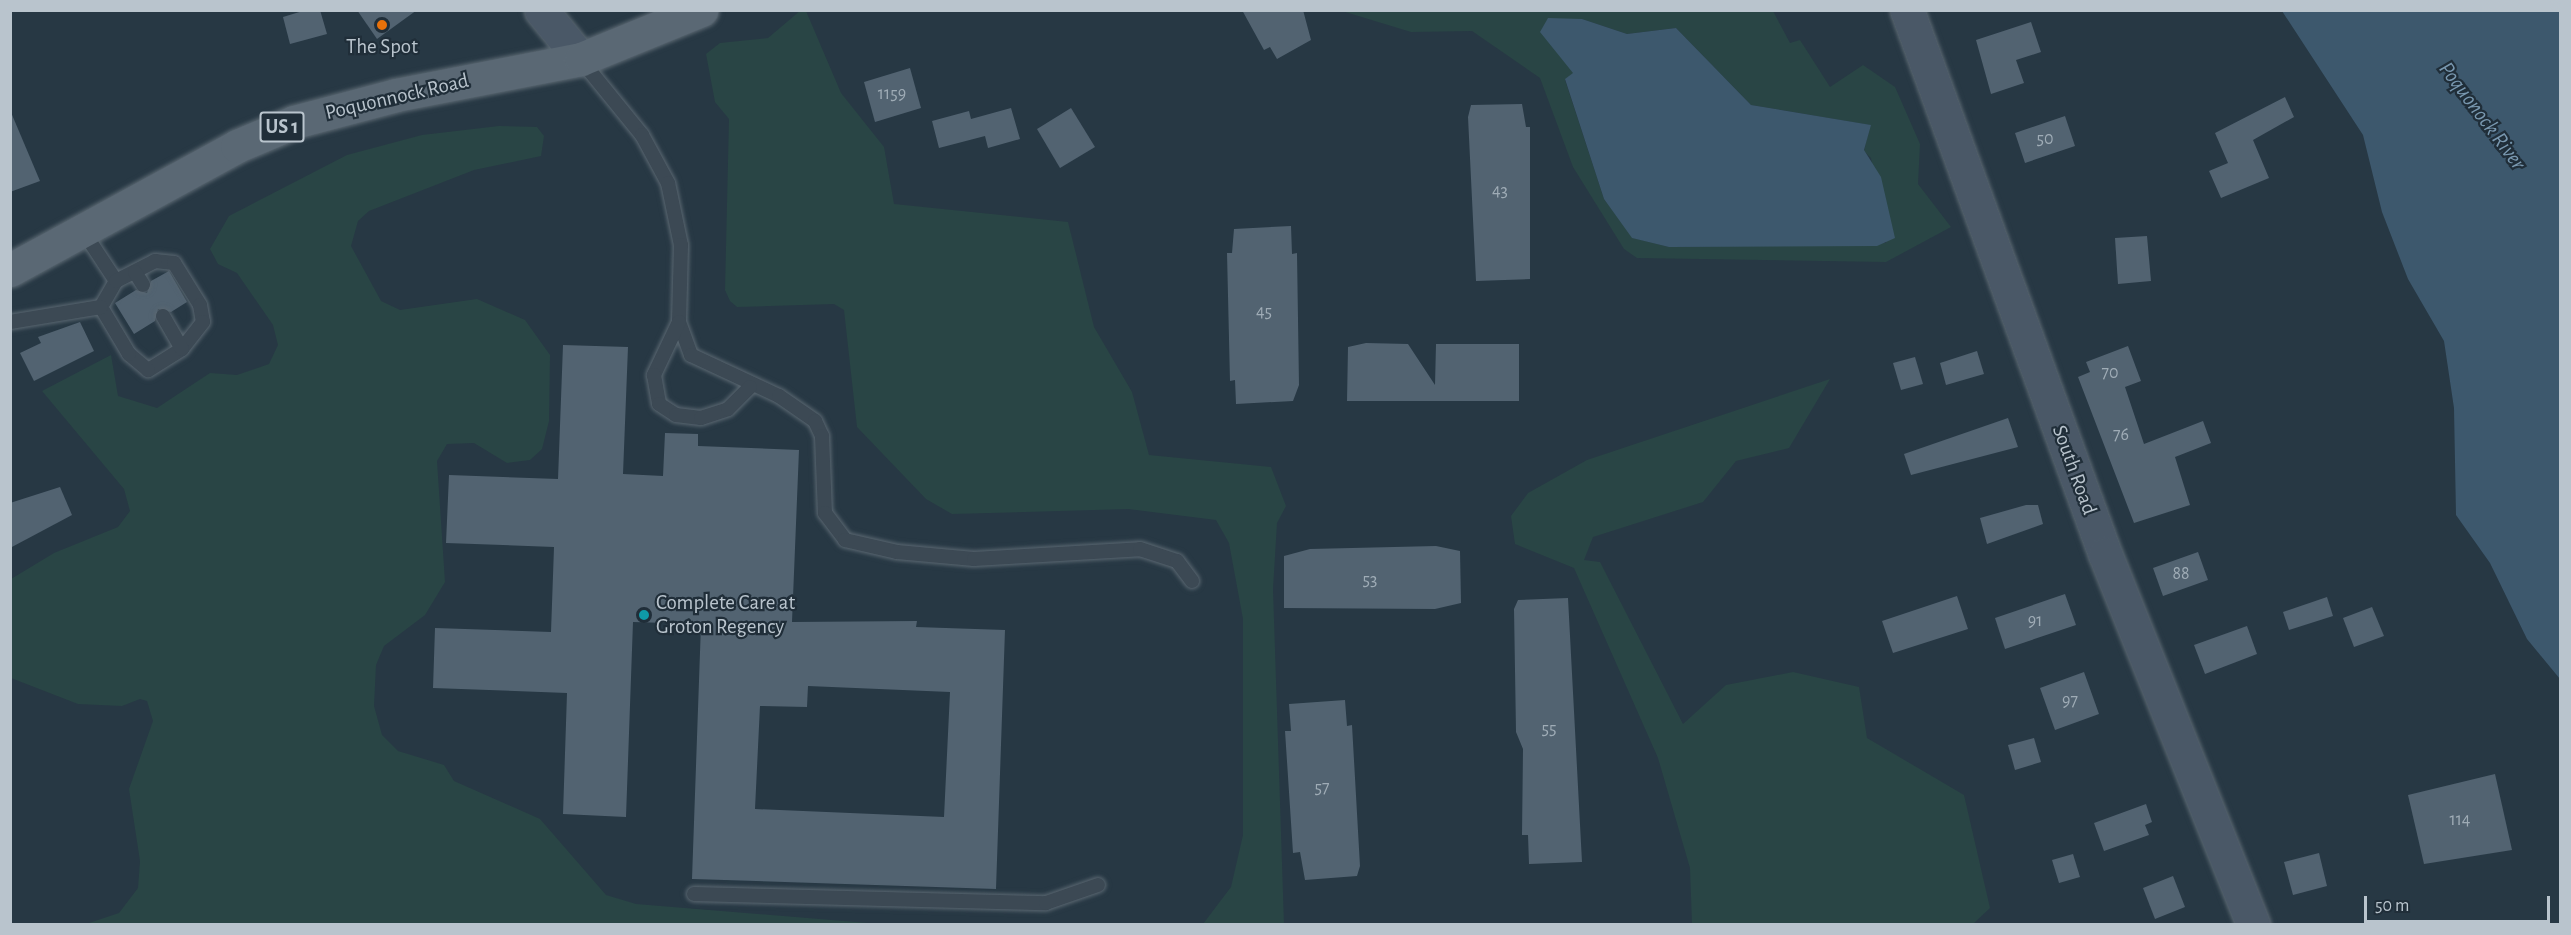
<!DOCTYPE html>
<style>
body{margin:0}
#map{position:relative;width:2571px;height:935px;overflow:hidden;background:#273844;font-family:"Alegreya Sans",sans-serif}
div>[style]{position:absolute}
.green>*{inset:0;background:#294545}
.water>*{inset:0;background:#3d586d}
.building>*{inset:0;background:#526371}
.roads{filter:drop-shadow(0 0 2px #5a6771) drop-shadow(0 0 2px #5a6771)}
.lane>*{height:14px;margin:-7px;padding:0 7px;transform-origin:7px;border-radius:7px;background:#3c4954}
.secondary>*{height:33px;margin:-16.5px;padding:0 16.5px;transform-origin:16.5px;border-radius:16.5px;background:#4a5867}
.primary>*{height:33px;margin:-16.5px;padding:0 16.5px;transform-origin:16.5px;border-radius:16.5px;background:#5a6874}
.dots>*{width:16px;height:16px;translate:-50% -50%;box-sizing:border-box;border:3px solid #202e39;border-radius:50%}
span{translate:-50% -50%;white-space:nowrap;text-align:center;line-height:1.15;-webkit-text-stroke:4.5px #202e39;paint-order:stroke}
.number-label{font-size:18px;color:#9facb6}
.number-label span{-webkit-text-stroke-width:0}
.shield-label span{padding:2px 4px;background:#202e39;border:2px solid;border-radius:4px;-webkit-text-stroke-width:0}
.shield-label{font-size:20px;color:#b9c4cd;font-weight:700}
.poi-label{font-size:21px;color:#b9c4cd}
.left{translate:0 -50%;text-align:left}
.street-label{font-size:21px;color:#b9c4cd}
.water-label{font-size:22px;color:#7998b0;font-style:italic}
.frame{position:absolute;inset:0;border:12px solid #b9c4cd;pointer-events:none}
.scale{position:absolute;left:2364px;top:896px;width:186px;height:27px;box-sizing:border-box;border:3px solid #b9c4cd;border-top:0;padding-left:8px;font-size:18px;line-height:21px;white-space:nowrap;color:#b9c4cd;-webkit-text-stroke:4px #202e39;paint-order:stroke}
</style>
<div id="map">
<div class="green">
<i style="clip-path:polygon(801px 10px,806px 11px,841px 93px,884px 147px,894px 204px,1068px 222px,1094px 327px,1132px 392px,1149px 455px,1271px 467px,1286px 506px,1277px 523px,1273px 589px,1284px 924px,1203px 924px,1231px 887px,1243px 835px,1243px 619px,1229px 543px,1216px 520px,1128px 509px,952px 514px,926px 499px,857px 427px,844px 310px,834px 304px,737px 307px,730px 301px,725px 290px,729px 119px,715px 102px,706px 54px,720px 43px,768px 38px)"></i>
<i style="clip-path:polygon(evenodd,1342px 11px,1773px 11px,1790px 43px,1800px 40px,1830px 87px,1863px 65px,1895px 87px,1920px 144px,1918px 184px,1951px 227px,1886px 262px,1637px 258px,1624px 249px,1573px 167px,1540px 78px,1472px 31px,1411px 32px,1342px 11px,1582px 19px,1627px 34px,1676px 28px,1751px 105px,1870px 125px,1864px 151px,1871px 158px,1886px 243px,1669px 247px,1633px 238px,1604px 199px,1565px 80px,1574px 73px,1582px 19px)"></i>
<i style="clip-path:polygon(499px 126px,537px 127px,544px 136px,541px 156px,474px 170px,369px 211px,358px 221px,351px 246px,381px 301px,400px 310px,477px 299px,525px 320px,550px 355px,549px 421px,542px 449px,530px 460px,507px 463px,474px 443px,447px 444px,437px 461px,445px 582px,425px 615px,384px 646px,376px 665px,374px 706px,382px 735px,398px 751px,444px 765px,454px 781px,540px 819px,606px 895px,636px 904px,880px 924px,86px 924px,119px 913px,138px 888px,140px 861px,129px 789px,153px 721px,147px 701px,140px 699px,122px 706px,78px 704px,11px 678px,11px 579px,54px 553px,118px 527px,130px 511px,124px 489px,42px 391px,111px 355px,118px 396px,157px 408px,210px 373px,237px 375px,269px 364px,278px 345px,273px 325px,237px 273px,218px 264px,210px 249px,229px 216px,347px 155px,422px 135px)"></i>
<i style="clip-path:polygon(1830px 379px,1789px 448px,1736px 461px,1703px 502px,1593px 537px,1584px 560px,1600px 562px,1683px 724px,1726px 685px,1793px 672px,1859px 687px,1867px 738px,1964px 795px,1990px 908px,1973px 924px,1692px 924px,1690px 868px,1658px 758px,1574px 568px,1515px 544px,1511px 516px,1528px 493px,1587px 460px)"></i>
</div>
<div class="water">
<i style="clip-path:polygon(2282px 11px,2560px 11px,2560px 679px,2527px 639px,2490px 563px,2456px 515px,2454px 408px,2444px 341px,2408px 279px,2382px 212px,2363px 135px)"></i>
<i style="clip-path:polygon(1548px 18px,1582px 19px,1627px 34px,1676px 28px,1751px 105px,1871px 125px,1864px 150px,1881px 177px,1895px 238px,1877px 246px,1669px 247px,1632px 238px,1604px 199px,1565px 79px,1573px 73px,1540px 32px)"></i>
</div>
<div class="building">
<i style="clip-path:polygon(306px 10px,320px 10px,327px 34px,290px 44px,283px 17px)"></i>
<i style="clip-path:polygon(357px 10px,417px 10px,377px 39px)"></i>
<i style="clip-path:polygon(1242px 10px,1303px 10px,1311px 40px,1277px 59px,1270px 47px,1264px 50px)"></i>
<i style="clip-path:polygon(2031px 22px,2041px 52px,2016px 60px,2024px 83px,1991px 94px,1976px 40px)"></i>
<i style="clip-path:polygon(910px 68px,921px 108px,875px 122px,864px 82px)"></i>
<i style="clip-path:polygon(2285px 97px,2294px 117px,2253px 140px,2269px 178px,2221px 198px,2209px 171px,2228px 163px,2215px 133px)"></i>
<i style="clip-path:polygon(1522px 104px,1526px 127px,1530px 127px,1530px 279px,1476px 281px,1468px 117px,1471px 105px)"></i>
<i style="clip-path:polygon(1011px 108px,1020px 139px,988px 148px,985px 136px,939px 148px,932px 121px,969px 111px,971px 119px)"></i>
<i style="clip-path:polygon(1071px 108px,1095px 147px,1060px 168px,1037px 129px)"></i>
<i style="clip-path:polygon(10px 110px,40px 181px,10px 192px)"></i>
<i style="clip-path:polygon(2065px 116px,2075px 146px,2025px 163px,2015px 133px)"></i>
<i style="clip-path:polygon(1291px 226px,1292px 254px,1297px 253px,1299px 385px,1293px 401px,1236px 404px,1235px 380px,1230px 381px,1227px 253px,1232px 253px,1234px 229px)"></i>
<i style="clip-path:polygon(2147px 236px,2151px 281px,2118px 284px,2115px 238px)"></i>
<i style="clip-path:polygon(169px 271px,187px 302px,171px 312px,158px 309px,155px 321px,134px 334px,115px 303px,136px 290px,147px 293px,151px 281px)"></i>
<i style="clip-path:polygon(80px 322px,94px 351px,34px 381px,20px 353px,41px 343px,38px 337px)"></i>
<i style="clip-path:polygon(1366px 343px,1408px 344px,1435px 385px,1436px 344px,1519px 344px,1519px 401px,1347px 401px,1348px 347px)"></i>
<i style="clip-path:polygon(evenodd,563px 345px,628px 347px,623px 474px,663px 476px,665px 433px,698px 434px,698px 446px,799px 450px,792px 622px,917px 621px,916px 627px,1005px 630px,996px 889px,692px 879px,701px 624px,633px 622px,626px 817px,563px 814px,567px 693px,433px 688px,435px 628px,551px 632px,554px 547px,446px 543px,449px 475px,558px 479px,563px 345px,808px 686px,950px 692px,944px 817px,755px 809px,760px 706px,807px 707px,808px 686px)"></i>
<i style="clip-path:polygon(2128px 346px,2141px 381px,2125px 387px,2144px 444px,2203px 421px,2211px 443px,2175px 457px,2190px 505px,2134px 523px,2078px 377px,2090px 372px,2086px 362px)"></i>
<i style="clip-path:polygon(1977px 351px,1984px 374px,1946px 385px,1940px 363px)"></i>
<i style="clip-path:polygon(1915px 357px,1923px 384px,1901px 390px,1893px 363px)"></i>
<i style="clip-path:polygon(2008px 418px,2018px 447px,1911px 475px,1904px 454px)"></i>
<i style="clip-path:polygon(60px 487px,72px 515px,10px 548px,10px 503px)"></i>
<i style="clip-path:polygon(2026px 505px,2038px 505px,2043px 524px,1987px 544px,1980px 518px)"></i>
<i style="clip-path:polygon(1436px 546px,1460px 551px,1461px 603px,1435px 609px,1284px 608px,1284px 556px,1310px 549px)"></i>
<i style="clip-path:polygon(2198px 552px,2208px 580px,2163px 596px,2153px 568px)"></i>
<i style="clip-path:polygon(2065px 594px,2076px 625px,2005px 649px,1995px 618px)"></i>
<i style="clip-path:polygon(1957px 596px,1968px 629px,1893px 653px,1882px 621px)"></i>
<i style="clip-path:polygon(2327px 597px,2333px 616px,2289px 630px,2283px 612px)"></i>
<i style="clip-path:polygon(1568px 598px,1582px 862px,1529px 864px,1528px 835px,1522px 835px,1523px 749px,1516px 732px,1514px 609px,1518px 600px)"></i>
<i style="clip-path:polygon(2372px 607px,2384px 636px,2354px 647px,2343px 618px)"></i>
<i style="clip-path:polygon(2247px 626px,2257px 654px,2205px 674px,2194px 645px)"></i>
<i style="clip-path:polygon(2084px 672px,2099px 714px,2055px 730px,2040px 688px)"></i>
<i style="clip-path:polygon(1345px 700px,1347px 726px,1352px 725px,1360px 866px,1357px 876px,1305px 880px,1300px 852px,1293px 853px,1285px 731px,1291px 731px,1289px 704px)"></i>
<i style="clip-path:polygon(2034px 738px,2041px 762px,2015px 770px,2008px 745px)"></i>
<i style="clip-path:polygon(2495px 774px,2512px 850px,2424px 864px,2408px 795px)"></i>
<i style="clip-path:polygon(2146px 804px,2152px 822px,2145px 825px,2149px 835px,2104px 851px,2094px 823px)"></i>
<i style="clip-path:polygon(2319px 853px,2327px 886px,2293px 895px,2284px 862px)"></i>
<i style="clip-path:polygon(2073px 854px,2080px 877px,2059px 883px,2052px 860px)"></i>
<i style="clip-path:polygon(2173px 876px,2185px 907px,2155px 919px,2143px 888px)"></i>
</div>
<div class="roads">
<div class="lane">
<i style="left:581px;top:60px;width:97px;rotate:50.9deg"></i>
<i style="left:642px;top:135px;width:55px;rotate:61.6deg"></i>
<i style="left:668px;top:183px;width:63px;rotate:78.2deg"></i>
<i style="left:681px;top:245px;width:77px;rotate:91.5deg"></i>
<i style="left:679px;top:322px;width:35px;rotate:70deg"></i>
<i style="left:691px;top:355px;width:97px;rotate:25deg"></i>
<i style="left:779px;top:396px;width:44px;rotate:34.8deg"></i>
<i style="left:815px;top:421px;width:17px;rotate:65deg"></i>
<i style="left:822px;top:436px;width:77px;rotate:87.8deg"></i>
<i style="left:825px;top:513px;width:34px;rotate:53deg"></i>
<i style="left:845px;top:540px;width:53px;rotate:13deg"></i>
<i style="left:897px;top:552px;width:77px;rotate:5.2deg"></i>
<i style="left:974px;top:559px;width:166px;rotate:-3.4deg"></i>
<i style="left:1140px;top:549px;width:39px;rotate:18deg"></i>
<i style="left:1177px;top:561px;width:25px;rotate:53deg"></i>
<i style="left:83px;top:231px;width:60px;rotate:56.6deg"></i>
<i style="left:155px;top:261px;width:19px;rotate:6deg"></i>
<i style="left:174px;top:263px;width:49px;rotate:58.2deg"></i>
<i style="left:200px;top:305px;width:17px;rotate:80deg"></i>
<i style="left:203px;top:322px;width:34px;rotate:128deg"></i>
<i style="left:182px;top:349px;width:40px;rotate:148deg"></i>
<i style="left:148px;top:370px;width:25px;rotate:-140deg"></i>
<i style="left:129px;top:354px;width:55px;rotate:-120.8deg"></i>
<i style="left:101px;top:307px;width:30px;rotate:-60deg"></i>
<i style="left:116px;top:281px;width:44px;rotate:-27.1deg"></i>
<i style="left:135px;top:272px;width:15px;rotate:58deg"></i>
<i style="left:163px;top:316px;width:38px;rotate:60deg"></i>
<i style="left:10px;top:322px;width:92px;rotate:-9.4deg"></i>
<i style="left:679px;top:322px;width:59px;rotate:115.3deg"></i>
<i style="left:654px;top:375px;width:29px;rotate:80deg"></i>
<i style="left:659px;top:404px;width:20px;rotate:33deg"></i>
<i style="left:676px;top:415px;width:25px;rotate:7deg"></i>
<i style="left:701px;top:418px;width:28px;rotate:-18deg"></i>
<i style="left:728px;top:409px;width:31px;rotate:-45deg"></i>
<i style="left:694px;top:894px;width:352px;rotate:1.5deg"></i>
<i style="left:1046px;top:903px;width:55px;rotate:-19.1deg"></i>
</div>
<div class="secondary">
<i style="left:541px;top:10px;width:63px;rotate:50.8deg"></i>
<i style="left:1907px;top:10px;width:579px;rotate:70deg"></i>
<i style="left:2105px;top:554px;width:399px;rotate:68.2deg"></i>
</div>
<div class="primary">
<i style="left:10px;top:270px;width:259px;rotate:-28.6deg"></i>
<i style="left:237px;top:146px;width:62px;rotate:-22.8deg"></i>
<i style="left:294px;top:122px;width:106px;rotate:-14.8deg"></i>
<i style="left:396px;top:95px;width:188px;rotate:-11deg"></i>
<i style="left:581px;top:59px;width:130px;rotate:-22.2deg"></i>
</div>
</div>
<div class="dots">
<i style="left:382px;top:25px;background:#e8710a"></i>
<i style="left:644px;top:615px;background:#0f9aa8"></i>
</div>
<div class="number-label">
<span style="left:892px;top:94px">1159</span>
<span style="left:2045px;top:139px">50</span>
<span style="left:1500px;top:191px">43</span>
<span style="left:1264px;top:312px">45</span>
<span style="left:2110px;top:373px">70</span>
<span style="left:2121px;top:435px">76</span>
<span style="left:2181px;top:574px">88</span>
<span style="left:1370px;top:580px">53</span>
<span style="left:2035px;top:621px">91</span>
<span style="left:2070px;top:701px">97</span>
<span style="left:1549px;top:729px">55</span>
<span style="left:1322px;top:788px">57</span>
<span style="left:2460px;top:820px">114</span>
</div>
<div class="shield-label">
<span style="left:282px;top:127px">US 1</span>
</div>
<div class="poi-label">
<span style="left:382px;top:47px">The Spot</span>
<span class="left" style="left:656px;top:615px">Complete Care at<br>Groton Regency</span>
</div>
<div class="street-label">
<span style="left:397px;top:97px;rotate:-13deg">Poquonnock Road</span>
<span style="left:2074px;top:470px;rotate:70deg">South Road</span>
</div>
<div class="water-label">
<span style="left:2482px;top:116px;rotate:53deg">Poquonock River</span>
</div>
<div class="frame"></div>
<div class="scale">50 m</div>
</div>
